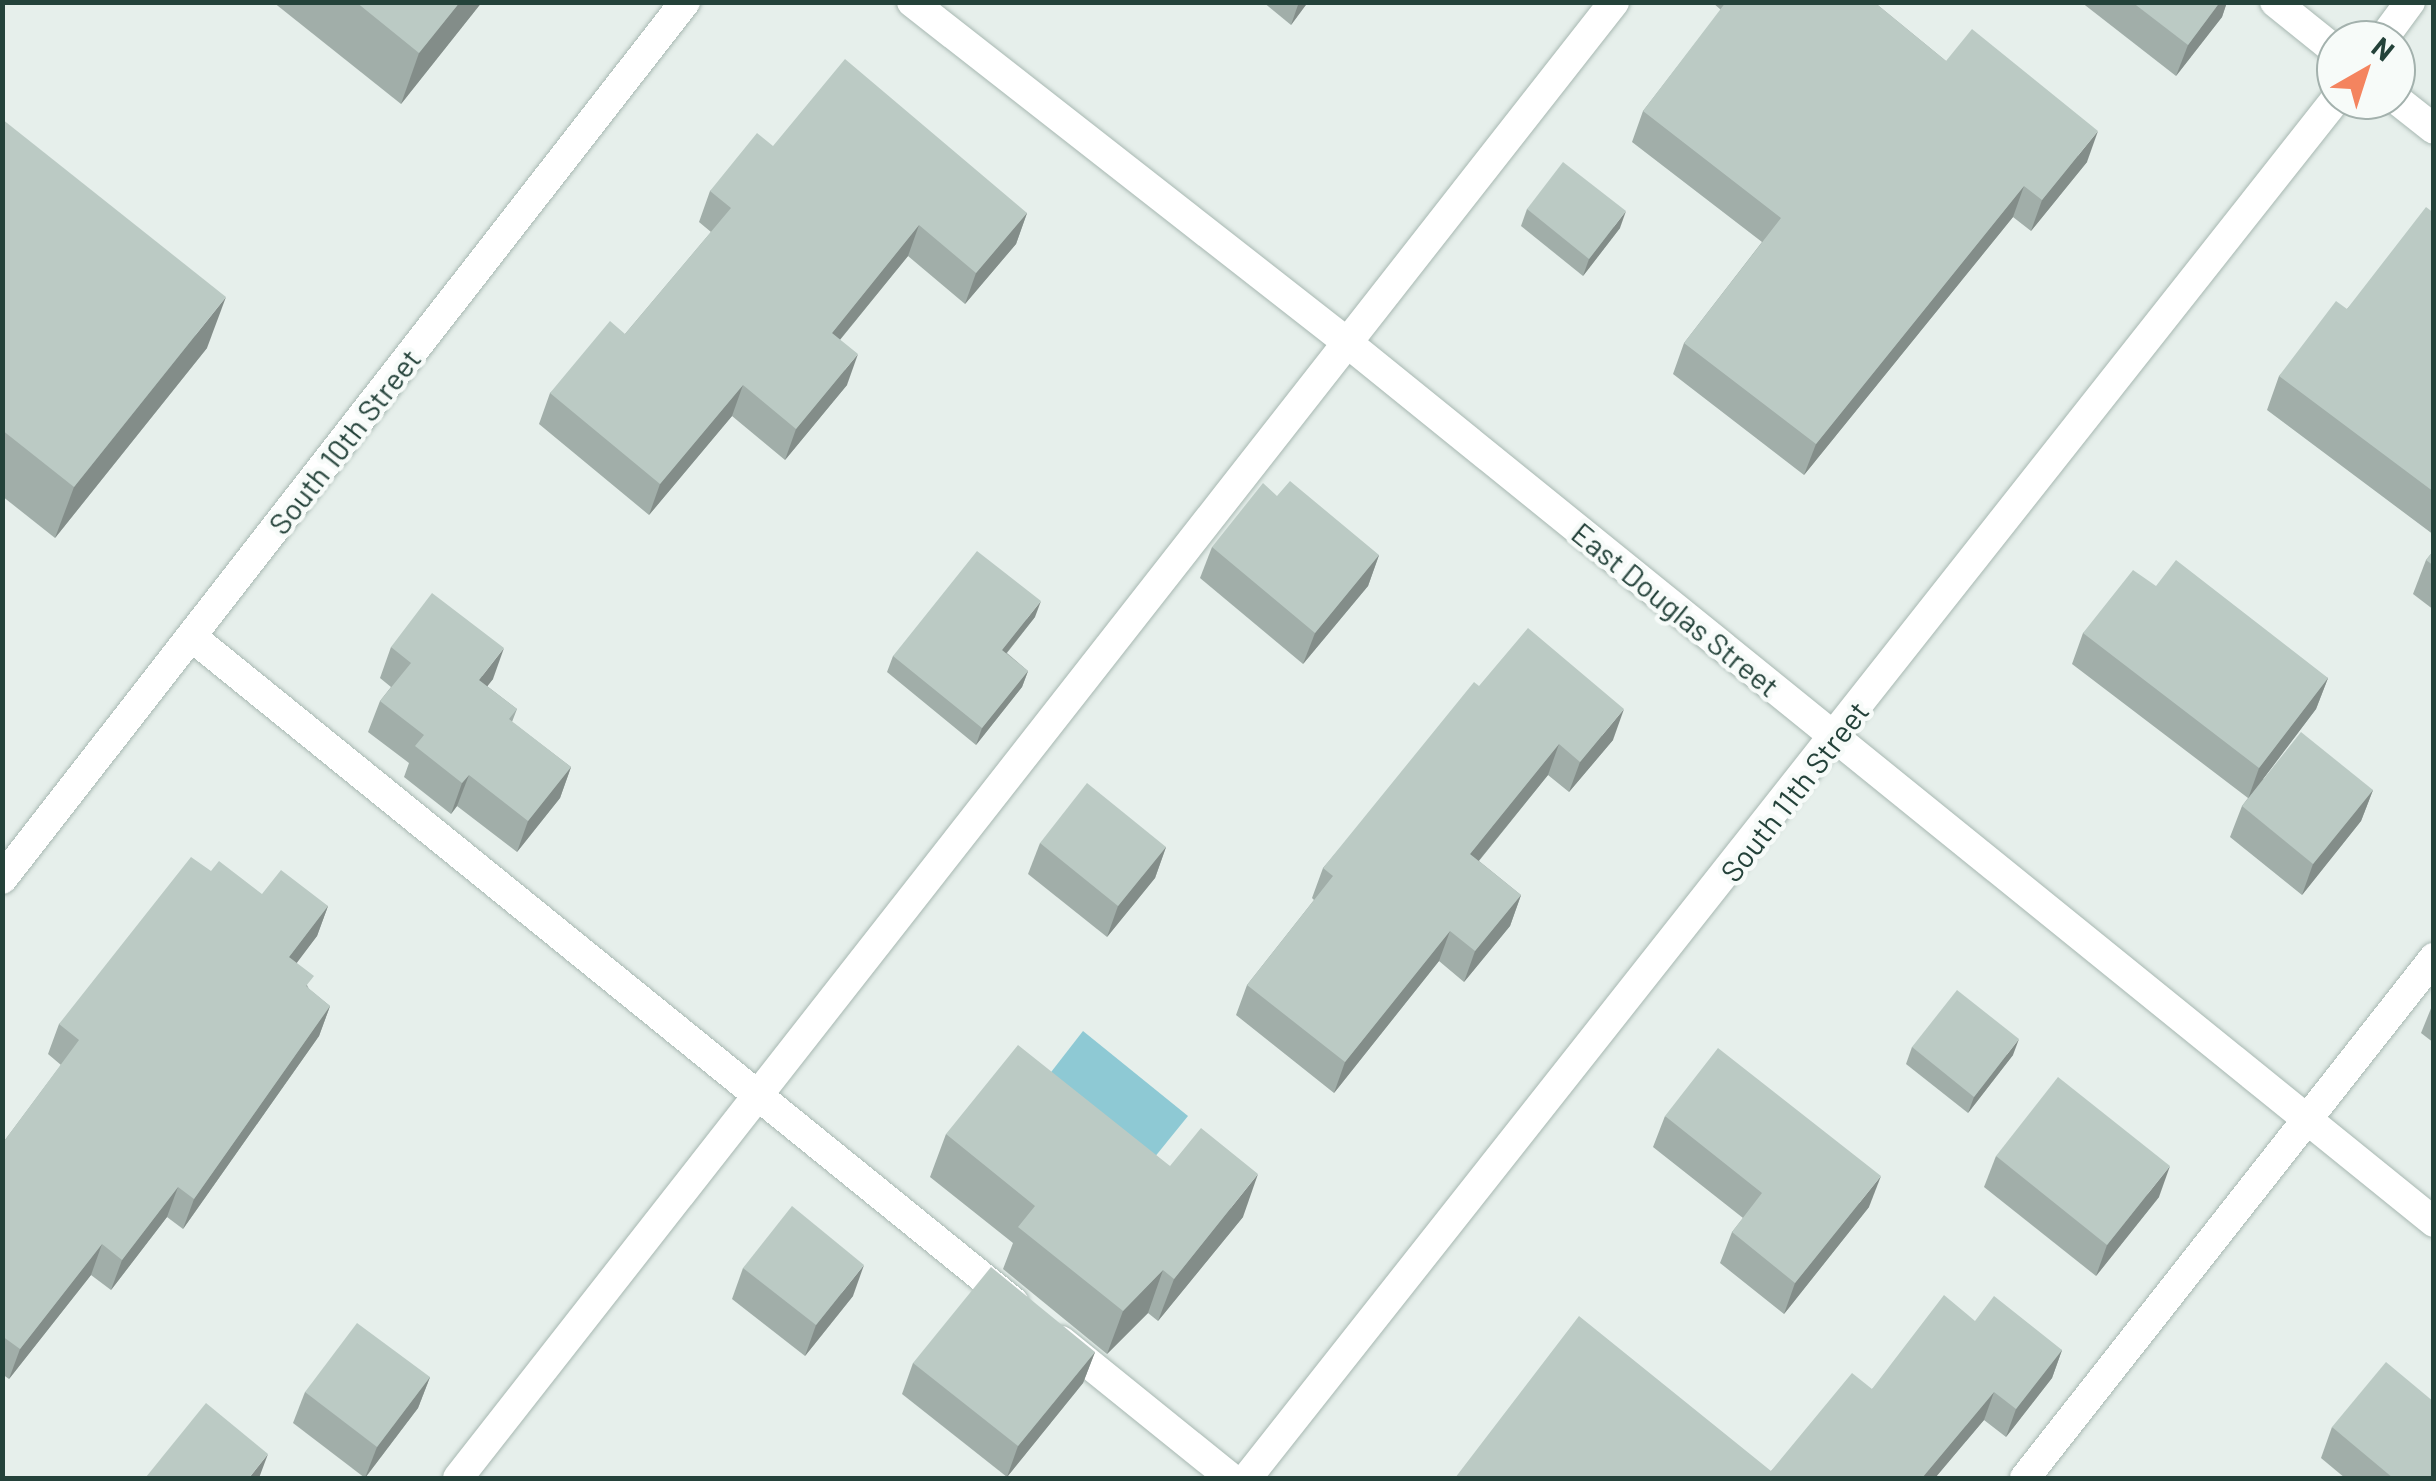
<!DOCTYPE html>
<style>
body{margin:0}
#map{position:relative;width:2436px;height:1481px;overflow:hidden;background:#e6efeb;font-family:Barlow,sans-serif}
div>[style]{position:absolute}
.water>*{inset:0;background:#8ec9d4}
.roads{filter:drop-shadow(0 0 2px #a8b8b2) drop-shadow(0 0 2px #a8b8b2)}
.lane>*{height:30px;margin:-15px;padding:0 15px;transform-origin:15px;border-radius:15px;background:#fff}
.street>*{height:30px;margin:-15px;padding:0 15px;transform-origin:15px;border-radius:15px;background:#fff}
.wall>*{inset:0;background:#a1aea9}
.shaded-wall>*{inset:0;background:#838d89}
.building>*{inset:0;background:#bbcac4}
span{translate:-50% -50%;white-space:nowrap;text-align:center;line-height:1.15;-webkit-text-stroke:9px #f7fbf9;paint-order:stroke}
.street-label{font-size:30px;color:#24423a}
.frame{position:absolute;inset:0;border:5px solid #24423a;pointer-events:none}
.north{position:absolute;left:2316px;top:20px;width:100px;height:100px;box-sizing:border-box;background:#f7fbf9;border:2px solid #a3b1ad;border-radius:50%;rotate:39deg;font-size:28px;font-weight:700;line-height:40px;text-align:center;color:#24423a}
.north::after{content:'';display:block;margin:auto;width:35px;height:45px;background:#f4845f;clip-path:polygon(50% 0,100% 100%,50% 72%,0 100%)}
</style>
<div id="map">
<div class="water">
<i style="clip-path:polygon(1083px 1031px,1188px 1116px,1145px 1169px,1041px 1085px)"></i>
</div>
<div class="roads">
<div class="lane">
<i style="left:2275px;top:2px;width:78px;rotate:38.8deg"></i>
<i style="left:2396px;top:99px;width:48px;rotate:38.3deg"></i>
<i style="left:192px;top:637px;width:1057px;rotate:39.01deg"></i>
<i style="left:1061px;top:1341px;width:218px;rotate:38.9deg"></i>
<i style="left:458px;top:1478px;width:1875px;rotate:-51.93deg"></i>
<i style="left:2025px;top:1478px;width:662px;rotate:-51.81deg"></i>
</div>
<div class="street">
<i style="left:912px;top:2px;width:549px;rotate:38.04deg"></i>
<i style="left:1344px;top:340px;width:1402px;rotate:38.98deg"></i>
<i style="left:2382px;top:40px;width:47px;rotate:-53.6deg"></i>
<i style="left:2px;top:879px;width:1112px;rotate:-52.09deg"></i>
<i style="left:1247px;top:1478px;width:1757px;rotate:-51.7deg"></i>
</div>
</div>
<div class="wall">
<i style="clip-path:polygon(273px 2px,482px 2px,401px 104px)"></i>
<i style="clip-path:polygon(1263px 2px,1308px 2px,1291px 25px)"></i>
<i style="clip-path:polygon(1712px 2px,1874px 2px,1946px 61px,2087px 162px,2031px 231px,2013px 217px,1804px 475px,1673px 374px,1684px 343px,1762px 242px,1632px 142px,1643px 111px,1721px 10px)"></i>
<i style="clip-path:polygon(2081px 2px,2227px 2px,2222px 17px,2176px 76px)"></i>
<i style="clip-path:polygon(2px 119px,207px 348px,55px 538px,2px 496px)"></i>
<i style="clip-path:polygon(773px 146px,1027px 213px,1016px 244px,965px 304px,908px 256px,840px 340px,847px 385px,785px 460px,732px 416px,649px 515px,539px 424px,550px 393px,625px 334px,711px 232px,699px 222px,710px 191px)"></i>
<i style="clip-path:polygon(1527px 209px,1620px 228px,1583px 276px,1521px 226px)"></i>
<i style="clip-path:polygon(2434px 213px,2434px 535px,2267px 410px,2279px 376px,2347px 309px)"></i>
<i style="clip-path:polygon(1212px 547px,1379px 555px,1368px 586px,1303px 664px,1200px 578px)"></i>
<i style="clip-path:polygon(2434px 550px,2434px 610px,2413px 594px,2426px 560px)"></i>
<i style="clip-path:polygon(2156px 586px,2328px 678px,2316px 709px,2263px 779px,2373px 790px,2361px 821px,2302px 895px,2230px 837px,2242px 806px,2248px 798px,2072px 664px,2083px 633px)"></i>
<i style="clip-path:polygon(1035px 617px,1007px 653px,1028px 671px,1022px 687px,976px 745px,887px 672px,893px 656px)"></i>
<i style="clip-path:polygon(391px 647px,493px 679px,487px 686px,517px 709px,512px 722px,571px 767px,560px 798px,517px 852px,457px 806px,451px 814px,404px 777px,409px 763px,368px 732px,380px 701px,391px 687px,380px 678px)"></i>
<i style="clip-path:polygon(1479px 686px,1613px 740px,1569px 792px,1548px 775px,1479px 861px,1521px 895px,1510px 926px,1464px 982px,1439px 961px,1334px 1093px,1236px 1015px,1247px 985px,1314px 900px,1312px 898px,1323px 868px)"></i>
<i style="clip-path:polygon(1040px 843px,1166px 847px,1155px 878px,1107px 937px,1028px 874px)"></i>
<i style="clip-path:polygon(262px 894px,328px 906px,317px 936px,296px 963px,309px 989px,330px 1006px,319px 1036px,183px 1229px,167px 1217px,111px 1290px,91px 1275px,9px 1379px,2px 1374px,2px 1144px,61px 1065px,48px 1054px,59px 1024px)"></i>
<i style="clip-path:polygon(2434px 1001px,2434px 1043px,2421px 1033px)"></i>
<i style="clip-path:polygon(1912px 1047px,2013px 1055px,1968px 1113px,1906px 1064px)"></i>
<i style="clip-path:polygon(1665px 1116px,1869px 1207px,1784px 1314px,1720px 1263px,1732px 1232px,1743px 1218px,1653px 1147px)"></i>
<i style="clip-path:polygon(946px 1134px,1170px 1166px,1243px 1217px,1158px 1321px,1148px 1313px,1107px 1354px,1003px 1269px,1013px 1243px,930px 1177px)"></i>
<i style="clip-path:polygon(1996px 1156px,2159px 1197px,2096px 1276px,1984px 1187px)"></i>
<i style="clip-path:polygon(743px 1268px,853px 1296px,805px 1356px,732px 1299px)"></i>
<i style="clip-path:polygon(1975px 1321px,2062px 1350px,2052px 1378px,2006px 1437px,1984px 1420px,1935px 1478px,1455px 1478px,1771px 1471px,1872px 1389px)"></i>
<i style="clip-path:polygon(1095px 1352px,1083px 1383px,1007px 1477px,902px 1394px,913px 1363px)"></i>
<i style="clip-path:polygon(430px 1377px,418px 1408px,365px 1478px,293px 1423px,305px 1392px)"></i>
<i style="clip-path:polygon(2332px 1427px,2434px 1478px,2345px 1478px,2321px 1458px)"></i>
</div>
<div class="shaded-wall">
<i style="clip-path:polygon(460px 2px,482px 2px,401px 104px,419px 53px)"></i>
<i style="clip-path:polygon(1299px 2px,1308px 2px,1291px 25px)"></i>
<i style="clip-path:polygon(2220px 2px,2227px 2px,2222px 17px,2176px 76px,2188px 45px)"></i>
<i style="clip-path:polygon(2098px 131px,2087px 162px,2031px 231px,2042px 200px)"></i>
<i style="clip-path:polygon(2024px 186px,2013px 217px,1804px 475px,1816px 444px)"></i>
<i style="clip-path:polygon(1626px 211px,1620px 228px,1583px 276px,1589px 259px)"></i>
<i style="clip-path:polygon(1027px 213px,1016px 244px,965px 304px,976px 273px)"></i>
<i style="clip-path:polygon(919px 225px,908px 256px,820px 364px,832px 333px)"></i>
<i style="clip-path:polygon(226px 297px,207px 348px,55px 538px,74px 487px)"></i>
<i style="clip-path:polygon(858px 354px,847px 385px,785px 460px,796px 429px)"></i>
<i style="clip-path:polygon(743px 385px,732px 416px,649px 515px,660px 484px)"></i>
<i style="clip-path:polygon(1379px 555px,1368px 586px,1303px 664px,1315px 633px)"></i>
<i style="clip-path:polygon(1041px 601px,1035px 617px,996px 666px,1002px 650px)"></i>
<i style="clip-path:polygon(504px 648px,493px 679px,468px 711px,479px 680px)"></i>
<i style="clip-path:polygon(1028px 671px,1022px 687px,976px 745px,982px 728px)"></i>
<i style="clip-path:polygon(2328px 678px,2316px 709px,2248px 799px,2259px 768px)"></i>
<i style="clip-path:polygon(1624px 709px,1613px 740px,1569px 792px,1580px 762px)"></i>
<i style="clip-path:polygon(1559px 744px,1548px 775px,1459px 885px,1470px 854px)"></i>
<i style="clip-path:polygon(571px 767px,560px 798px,517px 852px,528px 821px)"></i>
<i style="clip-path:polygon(469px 775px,457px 806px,451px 814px,462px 783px)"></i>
<i style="clip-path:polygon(2373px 790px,2361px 821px,2302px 895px,2313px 864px)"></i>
<i style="clip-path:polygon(1166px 847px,1155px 878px,1107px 937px,1118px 906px)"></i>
<i style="clip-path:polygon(1521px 895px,1510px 926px,1464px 982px,1475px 951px)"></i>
<i style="clip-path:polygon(328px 906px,317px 936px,278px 988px,289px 957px)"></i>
<i style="clip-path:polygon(1450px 931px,1439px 961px,1334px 1093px,1345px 1062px)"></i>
<i style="clip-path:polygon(330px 1006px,319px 1036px,183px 1229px,194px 1199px)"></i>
<i style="clip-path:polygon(2019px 1039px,2013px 1055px,1968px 1113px,1974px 1097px)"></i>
<i style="clip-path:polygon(2170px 1166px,2159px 1197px,2096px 1276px,2107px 1245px)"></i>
<i style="clip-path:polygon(1258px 1174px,1243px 1217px,1158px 1321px,1174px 1279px)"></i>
<i style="clip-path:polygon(1881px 1176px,1869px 1207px,1784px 1314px,1795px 1283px)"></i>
<i style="clip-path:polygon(178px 1187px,167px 1217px,111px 1290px,122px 1260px)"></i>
<i style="clip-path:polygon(102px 1244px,91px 1275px,9px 1379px,20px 1349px)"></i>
<i style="clip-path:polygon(864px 1265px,853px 1296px,805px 1356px,816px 1325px)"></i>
<i style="clip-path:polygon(1163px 1270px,1148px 1313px,1107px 1354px,1123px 1311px)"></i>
<i style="clip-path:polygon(2062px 1350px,2052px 1378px,2006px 1437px,2016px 1409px)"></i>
<i style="clip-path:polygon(1095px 1352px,1083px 1383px,1007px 1477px,1018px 1446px)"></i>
<i style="clip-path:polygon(430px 1377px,418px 1408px,365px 1478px,377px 1447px)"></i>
<i style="clip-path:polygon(1994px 1392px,1984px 1420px,1935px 1478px,1922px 1478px)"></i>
<i style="clip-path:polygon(268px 1454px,259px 1478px,249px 1478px)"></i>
</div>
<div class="building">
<i style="clip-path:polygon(356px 2px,460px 2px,419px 53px)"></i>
<i style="clip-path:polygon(1726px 2px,1874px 2px,1946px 61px,1972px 29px,2098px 131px,2042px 200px,2024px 186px,1816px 444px,1684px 343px,1781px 218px,1643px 111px)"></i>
<i style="clip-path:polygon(2132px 2px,2220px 2px,2188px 45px)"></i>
<i style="clip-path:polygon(845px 59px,1027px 213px,976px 273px,919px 225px,832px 333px,858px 354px,796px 429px,743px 385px,660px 484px,550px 393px,610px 321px,625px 334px,731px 208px,710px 191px,757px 133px,773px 146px)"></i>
<i style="clip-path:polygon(2px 119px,226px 297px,74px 487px,2px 430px)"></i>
<i style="clip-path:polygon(1563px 162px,1626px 211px,1589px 259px,1527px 209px)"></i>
<i style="clip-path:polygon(2426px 207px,2434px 213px,2434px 492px,2279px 376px,2336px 301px,2347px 309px)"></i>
<i style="clip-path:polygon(1290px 481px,1379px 555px,1315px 633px,1212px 547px,1263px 483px,1277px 496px)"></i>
<i style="clip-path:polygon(2434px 550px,2434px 566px,2426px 560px)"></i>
<i style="clip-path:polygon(977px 551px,1041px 601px,1002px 650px,1028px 671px,982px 728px,893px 656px)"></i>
<i style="clip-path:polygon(2176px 560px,2328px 678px,2259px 768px,2083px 633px,2133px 570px,2156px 586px)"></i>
<i style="clip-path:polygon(432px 593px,504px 648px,479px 680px,517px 709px,509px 719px,571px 767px,528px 821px,469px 775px,462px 783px,415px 746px,424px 735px,380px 701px,411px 663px,391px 647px)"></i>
<i style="clip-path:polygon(1528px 628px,1624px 709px,1580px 762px,1559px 744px,1470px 854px,1521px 895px,1475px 951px,1450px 931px,1345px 1062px,1247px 985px,1333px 876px,1323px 868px,1474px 682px,1479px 686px)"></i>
<i style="clip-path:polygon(2301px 732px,2373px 790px,2313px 864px,2242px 806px)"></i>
<i style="clip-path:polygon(1087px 783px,1166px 847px,1118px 906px,1040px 843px)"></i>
<i style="clip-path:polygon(191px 857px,211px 871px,219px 861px,262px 894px,281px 870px,328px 906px,289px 957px,314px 976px,306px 986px,330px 1006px,194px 1199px,178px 1187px,122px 1260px,102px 1244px,20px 1349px,2px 1336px,2px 1144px,79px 1040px,59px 1024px)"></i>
<i style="clip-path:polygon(1957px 990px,2019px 1039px,1974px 1097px,1912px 1047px)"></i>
<i style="clip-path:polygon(1018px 1045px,1170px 1166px,1201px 1128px,1258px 1174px,1174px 1279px,1163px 1270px,1123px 1311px,1018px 1227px,1035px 1206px,946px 1134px)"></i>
<i style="clip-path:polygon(1718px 1048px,1881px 1176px,1795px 1283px,1732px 1232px,1762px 1193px,1665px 1116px)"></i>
<i style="clip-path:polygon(2058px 1077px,2170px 1166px,2107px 1245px,1996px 1156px)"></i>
<i style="clip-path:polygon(792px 1206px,864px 1265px,816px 1325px,743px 1268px)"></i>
<i style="clip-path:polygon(991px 1267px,1095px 1352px,1018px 1446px,913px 1363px)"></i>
<i style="clip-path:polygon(1944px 1295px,1975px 1321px,1994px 1296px,2062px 1350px,2016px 1409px,1994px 1392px,1922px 1478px,1455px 1478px,1579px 1316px,1771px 1471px,1852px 1373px,1872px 1389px)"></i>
<i style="clip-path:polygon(357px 1323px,430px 1377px,377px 1447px,305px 1392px)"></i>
<i style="clip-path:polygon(2386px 1362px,2434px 1402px,2434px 1478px,2393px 1478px,2332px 1427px)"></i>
<i style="clip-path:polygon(206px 1403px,268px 1454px,249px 1478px,148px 1478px,146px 1477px)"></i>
</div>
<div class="street-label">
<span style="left:344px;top:441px;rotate:-52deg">South 10th Street</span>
<span style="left:1676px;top:609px;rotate:39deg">East Douglas Street</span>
<span style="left:1794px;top:791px;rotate:-52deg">South 11th Street</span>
</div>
<div class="frame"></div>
<div class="north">N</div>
</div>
